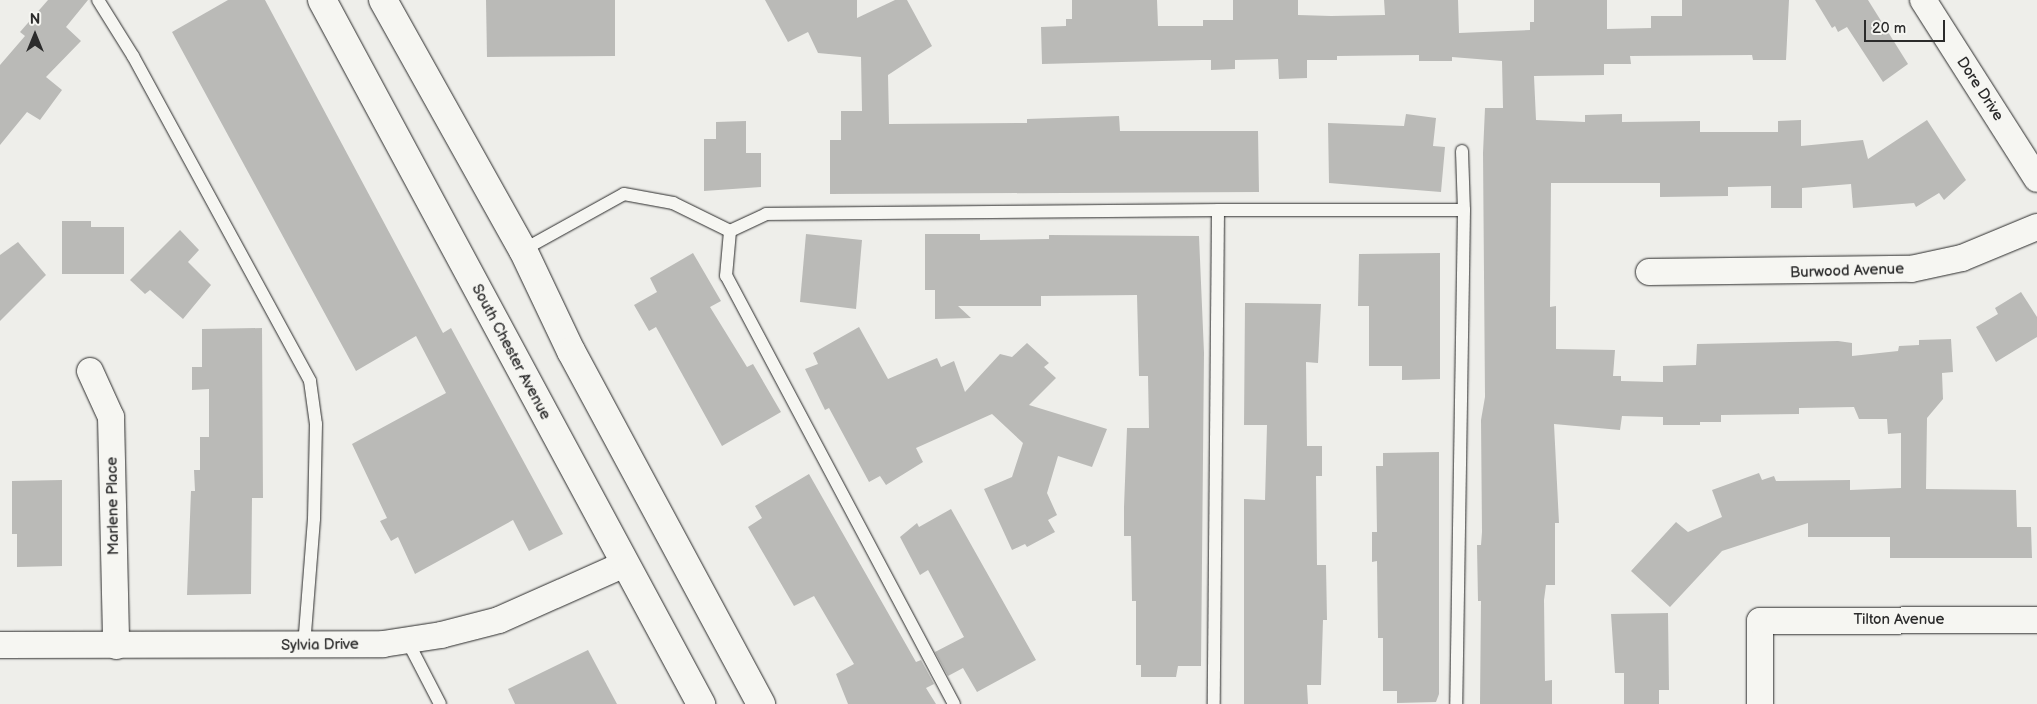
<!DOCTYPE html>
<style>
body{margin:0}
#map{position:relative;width:2037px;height:704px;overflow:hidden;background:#eeeeea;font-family:"Balsamiq Sans",sans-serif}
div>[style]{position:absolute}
.building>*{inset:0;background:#babab7}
.roads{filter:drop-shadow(0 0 1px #2b2b2b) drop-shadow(0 0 1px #2b2b2b)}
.service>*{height:12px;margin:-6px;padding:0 6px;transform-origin:6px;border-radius:6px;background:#f6f6f2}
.minor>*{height:26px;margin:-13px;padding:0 13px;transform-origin:13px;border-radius:13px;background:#f6f6f2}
.secondary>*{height:28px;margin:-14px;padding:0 14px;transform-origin:14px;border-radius:14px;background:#f6f6f2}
span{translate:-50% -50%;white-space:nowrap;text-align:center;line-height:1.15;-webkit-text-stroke:4px #f6f6f2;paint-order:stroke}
.street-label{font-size:15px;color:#2b2b2b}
.north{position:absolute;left:10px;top:10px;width:50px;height:50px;-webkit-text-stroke:4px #f6f6f2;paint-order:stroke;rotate:0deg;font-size:14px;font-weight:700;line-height:20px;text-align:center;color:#2b2b2b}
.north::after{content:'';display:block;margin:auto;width:18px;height:22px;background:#2b2b2b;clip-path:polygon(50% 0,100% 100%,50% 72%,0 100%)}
.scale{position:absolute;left:1864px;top:20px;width:81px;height:22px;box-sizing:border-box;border:2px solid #2b2b2b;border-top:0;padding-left:6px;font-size:15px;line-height:18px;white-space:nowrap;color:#2b2b2b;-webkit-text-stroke:4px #f6f6f2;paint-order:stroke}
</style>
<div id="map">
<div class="building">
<i style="clip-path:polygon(48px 0,88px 0,66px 27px,81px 41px,46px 77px,62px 90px,40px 120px,27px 112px,0 145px,0 65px,25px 36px,20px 32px)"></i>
<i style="clip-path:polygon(228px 0,265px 0,443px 333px,451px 328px,563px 534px,529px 551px,513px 520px,415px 574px,398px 537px,391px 541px,380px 521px,387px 518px,352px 444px,446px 393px,416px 336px,356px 371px,172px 32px)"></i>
<i style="clip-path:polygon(486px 0,615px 0,615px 56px,487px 57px)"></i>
<i style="clip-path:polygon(765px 0,857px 0,857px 18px,895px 0,907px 0,932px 46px,888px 75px,889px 124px,1027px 123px,1027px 119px,1119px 116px,1120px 131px,1258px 131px,1259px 192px,830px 194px,830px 140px,841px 140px,841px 111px,862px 111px,861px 57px,818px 53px,808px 32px,788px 42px)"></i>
<i style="clip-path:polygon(1072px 0,1157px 0,1158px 26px,1203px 26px,1203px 20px,1233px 20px,1233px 0,1298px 0,1298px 15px,1331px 16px,1385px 15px,1384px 0,1458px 0,1459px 33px,1530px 30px,1530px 22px,1534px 22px,1534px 0,1607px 0,1607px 29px,1651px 28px,1651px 16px,1682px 16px,1682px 0,1789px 0,1786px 60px,1753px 60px,1752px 55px,1630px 56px,1631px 64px,1604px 64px,1604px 75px,1534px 76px,1536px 120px,1585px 122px,1585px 115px,1622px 114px,1622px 122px,1700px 121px,1700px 132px,1778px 132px,1778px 121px,1801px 120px,1801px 146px,1863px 140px,1868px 159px,1927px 120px,1966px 180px,1944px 200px,1939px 193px,1916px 207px,1914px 203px,1853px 208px,1851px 184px,1802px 188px,1802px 208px,1771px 208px,1771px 186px,1728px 187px,1728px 196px,1660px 197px,1660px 183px,1551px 183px,1550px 307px,1556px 306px,1556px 349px,1615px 350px,1613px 376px,1621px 376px,1621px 381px,1663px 382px,1663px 366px,1696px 365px,1697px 344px,1838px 341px,1852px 343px,1852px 356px,1898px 351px,1899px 346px,1919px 345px,1919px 340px,1951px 339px,1953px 372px,1942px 373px,1943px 399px,1927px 418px,1926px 489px,2016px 490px,2017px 527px,2031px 527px,2032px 558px,1890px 558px,1890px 537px,1808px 537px,1808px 523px,1722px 551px,1670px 607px,1631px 571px,1676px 522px,1688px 532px,1722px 517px,1712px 490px,1759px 473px,1762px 480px,1774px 476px,1776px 481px,1850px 480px,1850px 490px,1901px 488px,1901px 433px,1888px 434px,1887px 419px,1859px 419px,1854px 407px,1799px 408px,1799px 414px,1721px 415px,1721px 422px,1700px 422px,1700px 425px,1663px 425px,1663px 417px,1622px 416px,1620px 430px,1554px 424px,1559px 523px,1555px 523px,1555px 585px,1546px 585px,1544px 600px,1545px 681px,1552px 680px,1552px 704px,1480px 704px,1481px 601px,1478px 601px,1477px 545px,1481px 545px,1482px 532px,1481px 420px,1485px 397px,1483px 153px,1485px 108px,1503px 108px,1502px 61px,1452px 57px,1452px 61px,1419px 61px,1419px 55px,1337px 56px,1337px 60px,1307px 60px,1307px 78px,1279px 79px,1278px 59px,1235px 60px,1235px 69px,1211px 70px,1211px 60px,1202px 60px,1042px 64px,1041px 27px,1066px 26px,1066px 19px,1072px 19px)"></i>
<i style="clip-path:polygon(1815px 0,1868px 0,1908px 64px,1883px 82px,1847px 27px,1838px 32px,1835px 26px,1832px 28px)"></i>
<i style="clip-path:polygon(1406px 114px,1436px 118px,1433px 146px,1445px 147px,1441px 192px,1329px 183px,1328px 123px,1404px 126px)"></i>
<i style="clip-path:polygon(746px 121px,746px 153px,761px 153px,761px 187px,704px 191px,704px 139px,716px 139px,716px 122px)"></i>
<i style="clip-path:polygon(62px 221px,91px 221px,91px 227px,124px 227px,124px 274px,62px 274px)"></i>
<i style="clip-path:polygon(180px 230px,199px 250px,188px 262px,211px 285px,183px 319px,150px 290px,145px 294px,130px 280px)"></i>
<i style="clip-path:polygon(806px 234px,862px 240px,856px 309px,800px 302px)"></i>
<i style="clip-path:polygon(925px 234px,980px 234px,980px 240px,1049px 239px,1049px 235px,1199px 236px,1204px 353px,1201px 666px,1178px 666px,1176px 677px,1141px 677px,1141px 665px,1136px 665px,1136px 601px,1132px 601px,1131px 536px,1124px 536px,1124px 507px,1127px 428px,1149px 428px,1148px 376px,1139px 376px,1137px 295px,1041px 296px,1041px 306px,958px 306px,971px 318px,935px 319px,935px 290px,925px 290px)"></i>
<i style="clip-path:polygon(18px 242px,46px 275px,0 321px,0 255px)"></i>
<i style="clip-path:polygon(693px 253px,721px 301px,710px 307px,747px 367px,753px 364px,781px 412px,722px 446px,656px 327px,649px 331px,634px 305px,657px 292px,650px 278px)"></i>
<i style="clip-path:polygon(1440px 253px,1440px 379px,1402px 380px,1402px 366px,1369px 366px,1369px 306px,1358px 306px,1359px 254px)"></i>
<i style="clip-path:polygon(2021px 292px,2037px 317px,2037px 337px,1996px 362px,1976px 327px,1998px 314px,1995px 308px)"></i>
<i style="clip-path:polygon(1245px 303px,1321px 304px,1318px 363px,1306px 362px,1307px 446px,1322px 446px,1322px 476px,1316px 476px,1317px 565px,1326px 565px,1327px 620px,1323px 620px,1321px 685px,1307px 685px,1308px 704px,1244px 704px,1244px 499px,1265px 500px,1267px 425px,1244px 425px)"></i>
<i style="clip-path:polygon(859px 327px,888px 379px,937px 358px,941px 367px,954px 361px,965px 392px,1000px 354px,1012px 357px,1027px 343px,1049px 363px,1044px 367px,1056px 378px,1029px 405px,1107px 429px,1092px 467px,1058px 456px,1047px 493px,1057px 515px,1048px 520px,1055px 532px,1027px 547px,1025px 544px,1012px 550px,984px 489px,1012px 477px,1023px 443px,992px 414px,916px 448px,923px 462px,886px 485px,880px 476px,869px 482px,829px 408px,825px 410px,805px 369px,818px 364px,813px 353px)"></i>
<i style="clip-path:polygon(262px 328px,263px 498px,252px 498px,251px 594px,187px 595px,191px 491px,195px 491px,194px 470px,200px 470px,200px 437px,209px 437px,209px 389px,192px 390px,192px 367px,202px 367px,202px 329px)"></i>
<i style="clip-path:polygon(1439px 452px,1439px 694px,1436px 702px,1397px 703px,1397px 691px,1383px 691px,1383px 638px,1378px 638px,1377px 561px,1372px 562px,1372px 532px,1377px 532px,1376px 466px,1383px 466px,1383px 453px)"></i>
<i style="clip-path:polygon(809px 474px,916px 662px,921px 660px,934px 684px,926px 688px,936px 704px,848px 704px,836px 674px,854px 664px,814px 596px,794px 606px,748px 527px,762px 518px,755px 506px)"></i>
<i style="clip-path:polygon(62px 480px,62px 566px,17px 567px,17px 534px,12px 534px,12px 481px)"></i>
<i style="clip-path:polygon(951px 509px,1036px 660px,977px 692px,963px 668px,948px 676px,935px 652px,964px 637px,928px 570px,920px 575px,900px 537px,917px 523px,919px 527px)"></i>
<i style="clip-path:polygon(1668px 613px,1669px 690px,1659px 690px,1659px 704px,1624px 704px,1624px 673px,1615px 673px,1611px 614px)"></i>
<i style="clip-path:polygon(588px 650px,617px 704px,515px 704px,508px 689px)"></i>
</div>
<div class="roads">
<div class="service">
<i style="left:98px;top:0;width:66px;rotate:58deg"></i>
<i style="left:133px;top:56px;width:370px;rotate:61.4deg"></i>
<i style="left:310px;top:381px;width:43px;rotate:82.1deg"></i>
<i style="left:316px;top:424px;width:95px;rotate:91.2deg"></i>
<i style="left:314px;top:519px;width:126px;rotate:94.5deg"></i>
<i style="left:1462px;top:151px;width:59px;rotate:88.1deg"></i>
<i style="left:1218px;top:210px;width:246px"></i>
<i style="left:1464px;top:210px;width:494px;rotate:90.9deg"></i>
<i style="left:523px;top:250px;width:115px;rotate:-29deg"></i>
<i style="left:624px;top:194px;width:50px;rotate:10.4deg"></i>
<i style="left:673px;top:203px;width:64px;rotate:26.2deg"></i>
<i style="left:407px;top:640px;width:72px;rotate:62.7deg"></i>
<i style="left:954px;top:704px;width:485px;rotate:-118deg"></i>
<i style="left:726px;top:276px;width:45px;rotate:-84.9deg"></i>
<i style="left:730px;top:231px;width:40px;rotate:-25deg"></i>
<i style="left:766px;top:214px;width:452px;rotate:-0.5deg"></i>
<i style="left:1218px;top:210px;width:494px;rotate:90.5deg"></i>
</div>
<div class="minor">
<i style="left:1923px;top:0;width:212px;rotate:57.5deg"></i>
<i style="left:1649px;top:272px;width:262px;rotate:-0.7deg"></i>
<i style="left:1911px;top:269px;width:52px;rotate:-12.2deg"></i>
<i style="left:1962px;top:258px;width:81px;rotate:-22.5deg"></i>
<i style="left:90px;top:371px;width:51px;rotate:65.5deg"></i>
<i style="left:111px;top:417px;width:229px;rotate:88.7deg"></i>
<i style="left:0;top:645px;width:383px;rotate:-0.1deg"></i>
<i style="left:383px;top:644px;width:59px;rotate:-8.8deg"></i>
<i style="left:441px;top:635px;width:60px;rotate:-14.5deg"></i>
<i style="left:499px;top:620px;width:138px;rotate:-24deg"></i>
<i style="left:1760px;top:704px;width:83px;rotate:-90deg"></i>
<i style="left:1760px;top:621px;width:277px;rotate:-0.2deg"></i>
</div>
<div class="secondary">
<i style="left:322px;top:0;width:800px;rotate:61.7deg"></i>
<i style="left:383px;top:0;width:287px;rotate:60.8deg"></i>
<i style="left:523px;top:250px;width:112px;rotate:64.6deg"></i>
<i style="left:571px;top:351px;width:401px;rotate:61.7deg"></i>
</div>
</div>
<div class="street-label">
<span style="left:1980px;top:89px;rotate:57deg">Dore Drive</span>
<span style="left:1847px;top:271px;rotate:-2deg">Burwood Avenue</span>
<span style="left:511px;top:352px;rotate:62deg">South Chester Avenue</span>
<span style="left:113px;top:506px;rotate:-91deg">Marlene Place</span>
<span style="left:1899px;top:620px">Tilton Avenue</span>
<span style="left:320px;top:645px;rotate:-1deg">Sylvia Drive</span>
</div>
<div class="north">N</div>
<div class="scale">20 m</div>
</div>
